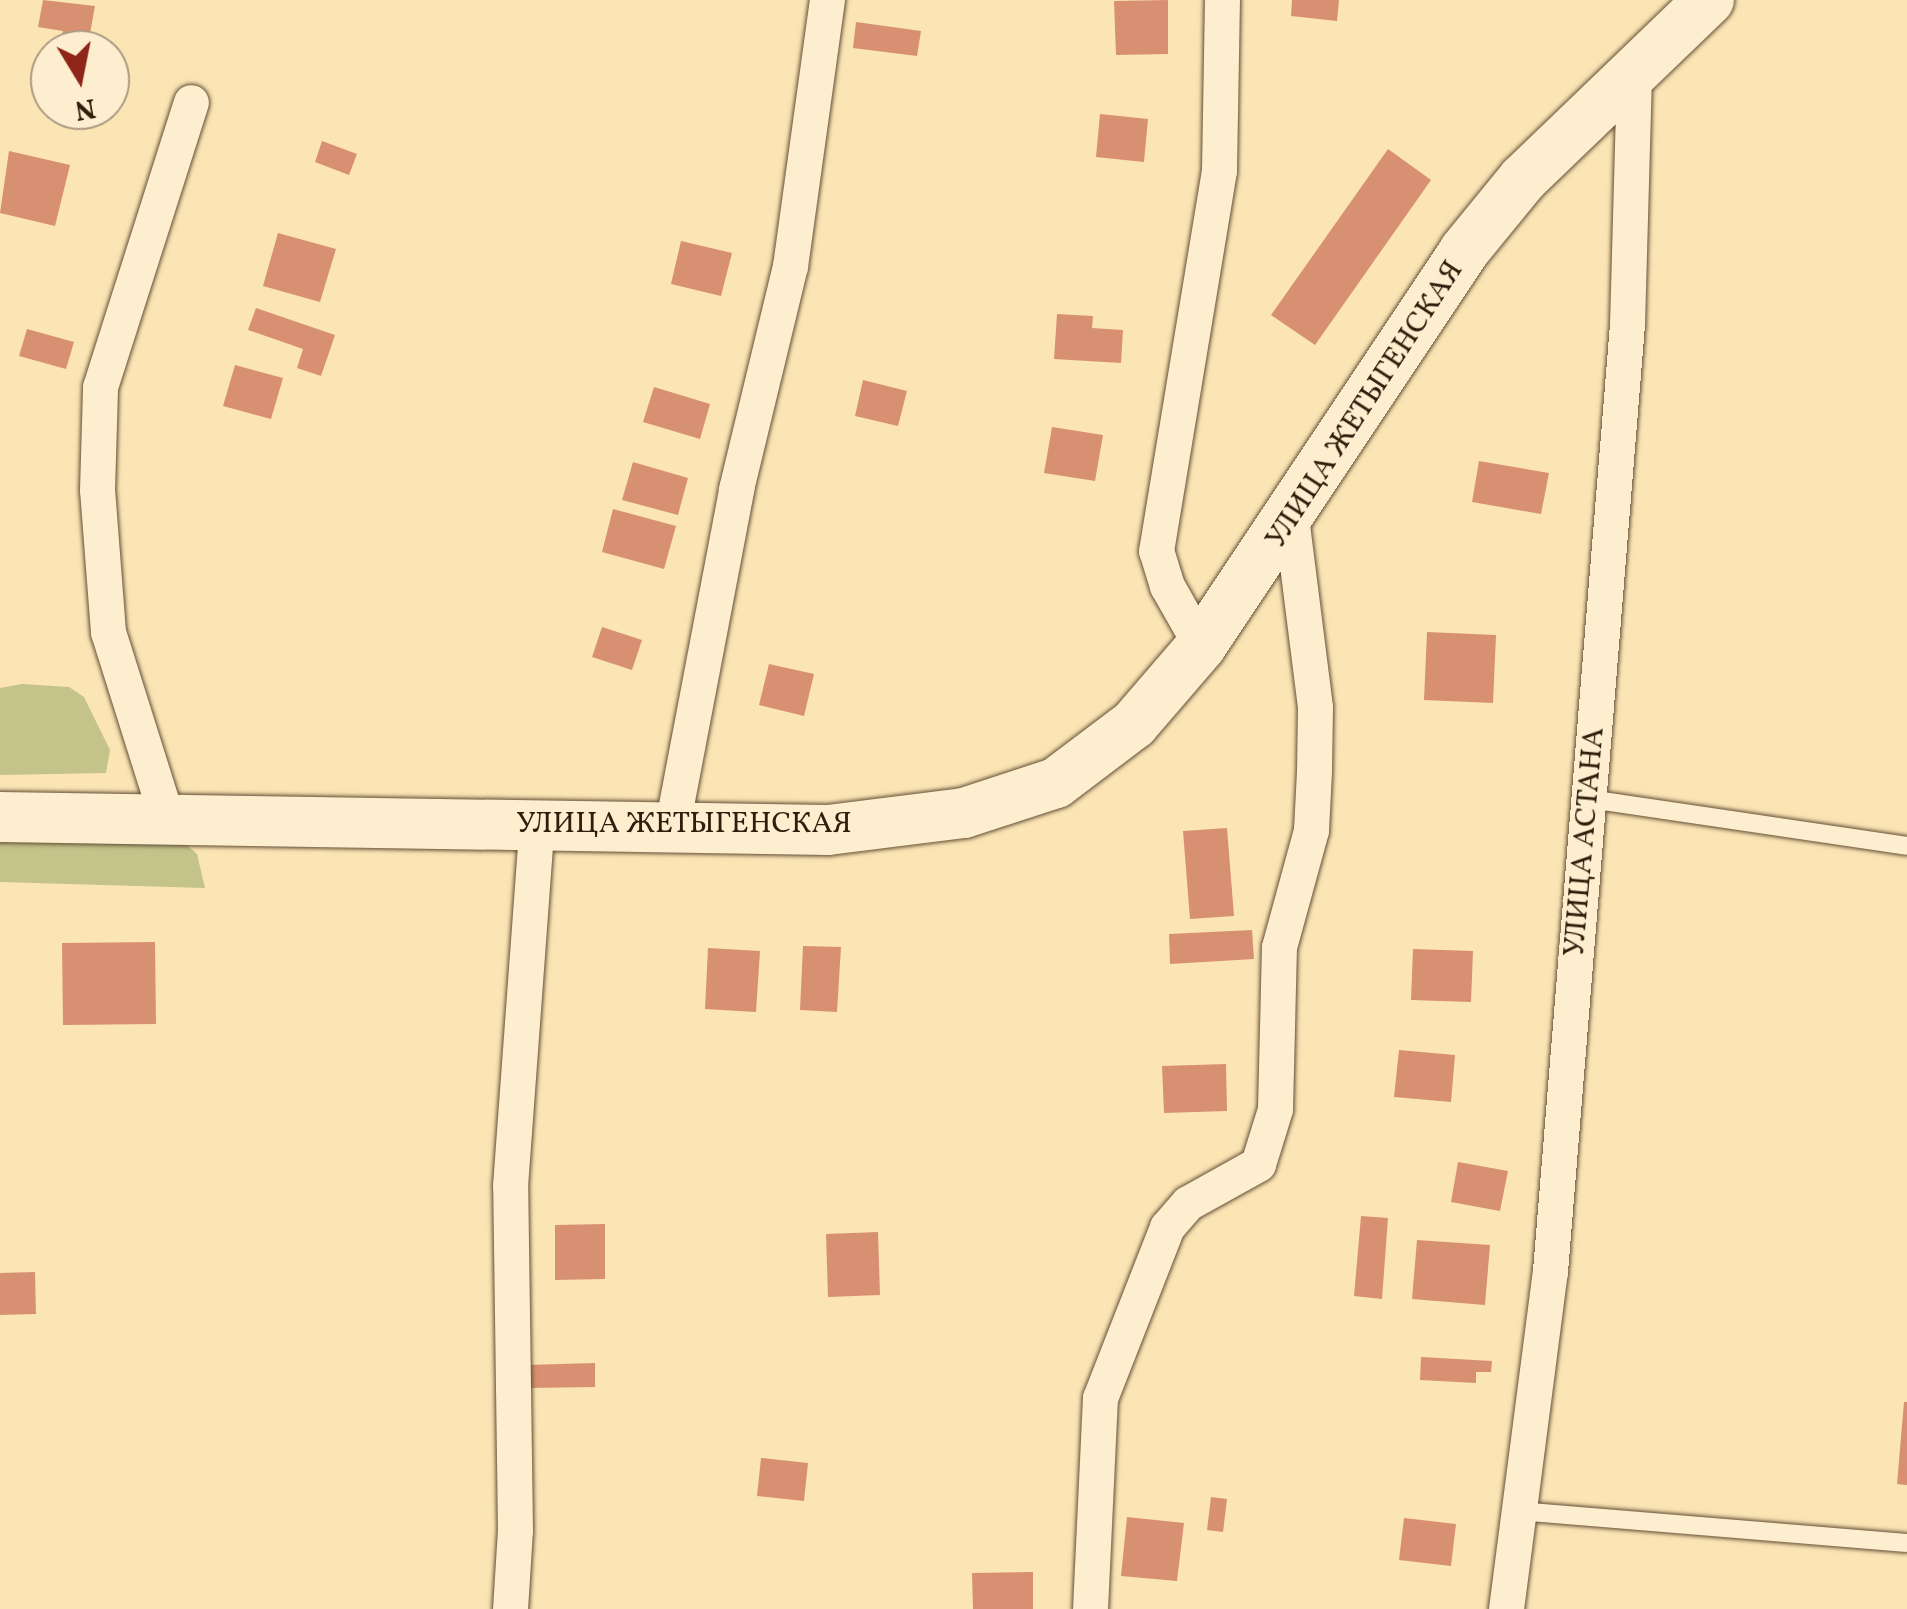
<!DOCTYPE html>
<meta charset="utf-8">
<style>
body{margin:0}
#map{position:relative;width:1907px;height:1609px;overflow:hidden;background:#fce5b5;font-family:Vollkorn,serif}
div>[style]{position:absolute}
.green>*{inset:0;background:#c3c38a}
.building>*{inset:0;background:#d89072}
.roads{filter:drop-shadow(0 0 2px #634f36) drop-shadow(0 0 2px #634f36)}
.service>*{height:18px;margin:-9px;padding:0 9px;transform-origin:9px;border-radius:9px;background:#fdeecf}
.minor>*{height:35px;margin:-17.5px;padding:0 17.5px;transform-origin:17.5px;border-radius:17.5px;background:#fdeecf}
.secondary>*{height:50px;margin:-25px;padding:0 25px;transform-origin:25px;border-radius:25px;background:#fdeecf}
span{translate:-50% -50%;white-space:nowrap;text-align:center;line-height:1.15;-webkit-text-stroke:8px #fdeecf;paint-order:stroke}
.street-label{font-size:30px;color:#301d0c}
.north{position:absolute;left:30px;top:30px;width:100px;height:100px;box-sizing:border-box;background:#fdeecf;border:2px solid #ab9a81;border-radius:50%;rotate:170deg;font-size:28px;font-weight:700;line-height:40px;text-align:center;color:#301d0c}
.north::after{content:'';display:block;margin:auto;width:35px;height:45px;background:#8f2418;clip-path:polygon(50% 0,100% 100%,50% 72%,0 100%)}
</style>
<div id="map">
<div class="green">
<i style="clip-path:polygon(22px 684px,69px 687px,84px 697px,110px 750px,106px 773px,0 775px,0 688px)"></i>
<i style="clip-path:polygon(0 839px,182px 841px,197px 854px,205px 888px,0 882px)"></i>
</div>
<div class="building">
<i style="clip-path:polygon(43px 0,95px 6px,87px 50px,60px 46px,63px 31px,38px 27px)"></i>
<i style="clip-path:polygon(1168px 0,1168px 54px,1116px 55px,1114px 1px)"></i>
<i style="clip-path:polygon(1292px 0,1339px 0,1337px 21px,1291px 16px)"></i>
<i style="clip-path:polygon(856px 22px,921px 31px,917px 56px,853px 48px)"></i>
<i style="clip-path:polygon(1100px 114px,1148px 119px,1144px 162px,1096px 157px)"></i>
<i style="clip-path:polygon(322px 141px,357px 154px,349px 175px,315px 162px)"></i>
<i style="clip-path:polygon(1388px 149px,1431px 180px,1315px 345px,1271px 315px)"></i>
<i style="clip-path:polygon(9px 151px,70px 165px,55px 226px,0 213px)"></i>
<i style="clip-path:polygon(278px 233px,336px 249px,320px 302px,263px 286px)"></i>
<i style="clip-path:polygon(681px 241px,732px 253px,721px 296px,671px 284px)"></i>
<i style="clip-path:polygon(256px 308px,335px 335px,321px 376px,297px 368px,303px 349px,248px 330px)"></i>
<i style="clip-path:polygon(1057px 314px,1093px 316px,1092px 328px,1123px 330px,1121px 363px,1054px 359px)"></i>
<i style="clip-path:polygon(27px 329px,74px 342px,66px 369px,19px 356px)"></i>
<i style="clip-path:polygon(235px 365px,283px 378px,271px 419px,223px 406px)"></i>
<i style="clip-path:polygon(863px 380px,907px 391px,898px 426px,855px 416px)"></i>
<i style="clip-path:polygon(654px 387px,710px 404px,700px 439px,643px 422px)"></i>
<i style="clip-path:polygon(1052px 427px,1103px 435px,1095px 481px,1044px 473px)"></i>
<i style="clip-path:polygon(1479px 461px,1549px 473px,1541px 514px,1472px 502px)"></i>
<i style="clip-path:polygon(633px 462px,688px 478px,678px 515px,622px 500px)"></i>
<i style="clip-path:polygon(613px 509px,676px 526px,664px 569px,602px 552px)"></i>
<i style="clip-path:polygon(602px 627px,642px 640px,632px 670px,592px 657px)"></i>
<i style="clip-path:polygon(1427px 632px,1496px 635px,1493px 703px,1424px 700px)"></i>
<i style="clip-path:polygon(769px 664px,814px 674px,804px 716px,759px 705px)"></i>
<i style="clip-path:polygon(1227px 828px,1234px 916px,1190px 919px,1183px 831px)"></i>
<i style="clip-path:polygon(1252px 930px,1254px 959px,1170px 964px,1169px 934px)"></i>
<i style="clip-path:polygon(155px 942px,156px 1024px,63px 1025px,62px 943px)"></i>
<i style="clip-path:polygon(803px 946px,841px 947px,837px 1012px,800px 1010px)"></i>
<i style="clip-path:polygon(708px 948px,760px 951px,756px 1012px,705px 1009px)"></i>
<i style="clip-path:polygon(1413px 949px,1473px 951px,1471px 1002px,1411px 1000px)"></i>
<i style="clip-path:polygon(1399px 1050px,1455px 1055px,1451px 1102px,1394px 1097px)"></i>
<i style="clip-path:polygon(1226px 1064px,1227px 1111px,1164px 1113px,1162px 1066px)"></i>
<i style="clip-path:polygon(1458px 1162px,1508px 1171px,1500px 1211px,1451px 1202px)"></i>
<i style="clip-path:polygon(1361px 1216px,1388px 1218px,1382px 1299px,1354px 1296px)"></i>
<i style="clip-path:polygon(605px 1224px,605px 1279px,555px 1280px,555px 1225px)"></i>
<i style="clip-path:polygon(878px 1232px,880px 1295px,828px 1297px,826px 1234px)"></i>
<i style="clip-path:polygon(1417px 1240px,1490px 1245px,1485px 1305px,1412px 1299px)"></i>
<i style="clip-path:polygon(35px 1272px,36px 1314px,0 1315px,0 1273px)"></i>
<i style="clip-path:polygon(1421px 1357px,1492px 1361px,1491px 1372px,1476px 1372px,1476px 1383px,1420px 1380px)"></i>
<i style="clip-path:polygon(595px 1363px,595px 1387px,527px 1388px,526px 1365px)"></i>
<i style="clip-path:polygon(1904px 1402px,1907px 1402px,1907px 1485px,1897px 1484px)"></i>
<i style="clip-path:polygon(761px 1458px,808px 1463px,804px 1501px,757px 1496px)"></i>
<i style="clip-path:polygon(1211px 1497px,1227px 1499px,1223px 1532px,1207px 1530px)"></i>
<i style="clip-path:polygon(1127px 1517px,1184px 1523px,1177px 1581px,1121px 1576px)"></i>
<i style="clip-path:polygon(1404px 1518px,1456px 1524px,1451px 1566px,1399px 1560px)"></i>
<i style="clip-path:polygon(1033px 1572px,1033px 1609px,973px 1609px,972px 1573px)"></i>
</div>
<div class="roads">
<div class="service">
<i style="left:1589px;top:799px;width:321px;rotate:8.4deg"></i>
<i style="left:1518px;top:1511px;width:390px;rotate:4.7deg"></i>
</div>
<div class="minor">
<i style="left:1201px;top:646px;width:69px;rotate:-119.5deg"></i>
<i style="left:1167px;top:586px;width:37px;rotate:-107deg"></i>
<i style="left:1156px;top:551px;width:386px;rotate:-80.6deg"></i>
<i style="left:1219px;top:170px;width:170px;rotate:-89deg"></i>
<i style="left:167px;top:819px;width:196px;rotate:-107.5deg"></i>
<i style="left:108px;top:632px;width:142px;rotate:-94.4deg"></i>
<i style="left:97px;top:490px;width:103px;rotate:-88.3deg"></i>
<i style="left:100px;top:387px;width:299px;rotate:-72.3deg"></i>
<i style="left:672px;top:826px;width:343px;rotate:-79.2deg"></i>
<i style="left:736px;top:489px;width:229px;rotate:-76.4deg"></i>
<i style="left:790px;top:266px;width:269px;rotate:-82.1deg"></i>
<i style="left:510px;top:1609px;width:79px;rotate:-86.4deg"></i>
<i style="left:515px;top:1530px;width:344px;rotate:-90.8deg"></i>
<i style="left:510px;top:1186px;width:365px;rotate:-85.8deg"></i>
<i style="left:1090px;top:1609px;width:211px;rotate:-87.3deg"></i>
<i style="left:1100px;top:1398px;width:184px;rotate:-68.6deg"></i>
<i style="left:1167px;top:1227px;width:32px;rotate:-49deg"></i>
<i style="left:1188px;top:1203px;width:80px;rotate:-29.1deg"></i>
<i style="left:1258px;top:1164px;width:58px;rotate:-72.8deg"></i>
<i style="left:1275px;top:1109px;width:162px;rotate:-88.6deg"></i>
<i style="left:1279px;top:947px;width:121px;rotate:-74.7deg"></i>
<i style="left:1311px;top:830px;width:59px;rotate:-87.1deg"></i>
<i style="left:1314px;top:771px;width:64px;rotate:-89.1deg"></i>
<i style="left:1315px;top:707px;width:191px;rotate:-97.2deg"></i>
<i style="left:1506px;top:1609px;width:341px;rotate:-82.6deg"></i>
<i style="left:1550px;top:1271px;width:949px;rotate:-85.35deg"></i>
<i style="left:1627px;top:325px;width:252px;rotate:-88.4deg"></i>
</div>
<div class="secondary">
<i style="left:0;top:817px;width:828px;rotate:0.9deg"></i>
<i style="left:828px;top:830px;width:137px;rotate:-7.1deg"></i>
<i style="left:964px;top:813px;width:97px;rotate:-18.1deg"></i>
<i style="left:1056px;top:783px;width:98px;rotate:-37.1deg"></i>
<i style="left:1134px;top:724px;width:103px;rotate:-49.3deg"></i>
<i style="left:1201px;top:646px;width:475px;rotate:-56.3deg"></i>
<i style="left:1464px;top:251px;width:93px;rotate:-50.7deg"></i>
<i style="left:1523px;top:179px;width:258px;rotate:-43.9deg"></i>
</div>
</div>
<div class="street-label">
<span style="left:1365px;top:405px;rotate:-57deg">УЛИЦА ЖЕТЫГЕНСКАЯ</span>
<span style="left:684px;top:824px">УЛИЦА ЖЕТЫГЕНСКАЯ</span>
<span style="left:1585px;top:842px;rotate:-85deg">УЛИЦА АСТАНА</span>
</div>
<div class="north">N</div>
</div>
